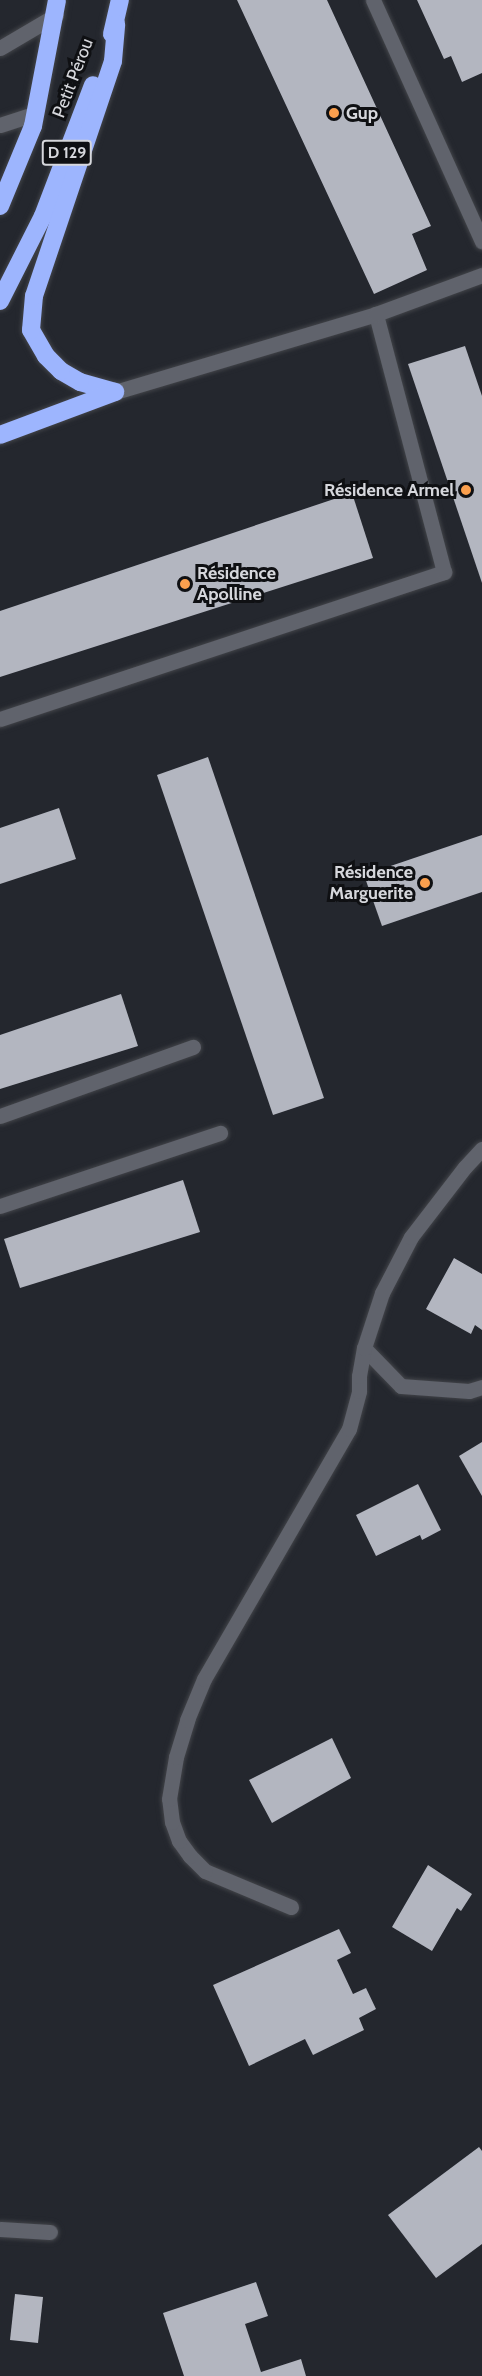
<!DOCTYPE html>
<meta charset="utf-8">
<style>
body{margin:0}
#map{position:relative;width:482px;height:2376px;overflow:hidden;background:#24272e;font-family:Cabin,sans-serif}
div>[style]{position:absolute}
.building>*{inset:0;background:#b3b6c0}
.roads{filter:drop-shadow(0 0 2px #424449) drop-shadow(0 0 2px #424449)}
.lane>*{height:15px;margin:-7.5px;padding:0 7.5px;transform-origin:7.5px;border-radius:7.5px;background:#60636c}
.street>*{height:15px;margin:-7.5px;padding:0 7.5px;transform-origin:7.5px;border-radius:7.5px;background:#60636c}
.highway>*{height:18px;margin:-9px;padding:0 9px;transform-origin:9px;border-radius:9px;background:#9db5fe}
.dots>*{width:16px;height:16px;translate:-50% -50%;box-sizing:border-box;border:3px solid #0f1013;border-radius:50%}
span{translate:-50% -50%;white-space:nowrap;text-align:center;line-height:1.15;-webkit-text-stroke:6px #0f1013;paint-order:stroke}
.shield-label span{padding:2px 4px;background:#0f1013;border:2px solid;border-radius:4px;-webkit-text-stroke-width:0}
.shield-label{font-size:16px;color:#d6d7dc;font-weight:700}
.street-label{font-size:18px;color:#d6d7dc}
.poi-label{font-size:18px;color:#d6d7dc;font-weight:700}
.left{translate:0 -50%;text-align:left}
.right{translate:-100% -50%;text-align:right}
</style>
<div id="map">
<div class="building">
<i style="clip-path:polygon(237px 0,327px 0,431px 226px,412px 234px,427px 270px,374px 294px)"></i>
<i style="clip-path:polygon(417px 0,482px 0,482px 73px,462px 82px,451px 56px,444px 59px)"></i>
<i style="clip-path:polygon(465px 346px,482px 396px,482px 583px,408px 364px)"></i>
<i style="clip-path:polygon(352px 493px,373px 558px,0 677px,0 611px)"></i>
<i style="clip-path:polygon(208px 757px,324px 1098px,273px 1115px,157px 775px)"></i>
<i style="clip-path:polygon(59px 808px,76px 859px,0 884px,0 828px)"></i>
<i style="clip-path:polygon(482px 835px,482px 892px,382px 926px,364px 875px)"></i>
<i style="clip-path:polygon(121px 994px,138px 1046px,0 1089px,0 1035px)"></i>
<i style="clip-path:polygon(183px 1180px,200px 1232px,20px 1288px,4px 1239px)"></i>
<i style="clip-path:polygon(454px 1258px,482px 1274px,482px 1330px,475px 1325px,471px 1334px,426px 1309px)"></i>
<i style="clip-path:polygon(482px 1442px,482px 1496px,459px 1456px)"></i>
<i style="clip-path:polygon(418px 1484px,441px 1530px,422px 1540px,420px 1535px,376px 1556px,356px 1515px)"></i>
<i style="clip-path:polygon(332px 1738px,351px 1778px,272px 1823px,249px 1780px)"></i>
<i style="clip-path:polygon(428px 1865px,472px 1894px,461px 1911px,457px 1908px,432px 1951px,392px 1927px)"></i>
<i style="clip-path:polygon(339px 1929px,351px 1953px,337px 1960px,353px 1994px,366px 1988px,376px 2009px,359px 2018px,364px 2030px,313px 2055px,305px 2039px,249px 2066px,213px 1985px)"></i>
<i style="clip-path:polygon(479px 2147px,482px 2151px,482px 2244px,436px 2278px,388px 2215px)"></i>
<i style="clip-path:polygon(256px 2282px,268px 2316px,245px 2324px,261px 2372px,301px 2359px,306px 2376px,184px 2376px,163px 2313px)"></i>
<i style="clip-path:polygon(15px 2294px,43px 2297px,38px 2343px,10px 2340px)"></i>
</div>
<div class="roads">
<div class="lane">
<i style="left:0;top:48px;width:65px;rotate:-30.5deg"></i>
<i style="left:0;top:125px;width:38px;rotate:-18deg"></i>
<i style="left:0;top:719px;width:468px;rotate:-18.3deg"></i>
<i style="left:444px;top:572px;width:267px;rotate:-104.8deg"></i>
<i style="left:0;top:1116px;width:205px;rotate:-19.7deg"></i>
<i style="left:0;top:1206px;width:232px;rotate:-18.4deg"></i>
</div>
<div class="street">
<i style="left:373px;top:0;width:265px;rotate:65.7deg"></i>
<i style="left:115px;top:392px;width:272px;rotate:-16.6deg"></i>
<i style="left:376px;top:314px;width:113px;rotate:-20.2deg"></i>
<i style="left:364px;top:1348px;width:53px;rotate:45.8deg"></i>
<i style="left:401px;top:1386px;width:68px;rotate:4.2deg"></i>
<i style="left:469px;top:1391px;width:14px;rotate:-17deg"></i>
<i style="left:291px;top:1907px;width:93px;rotate:-157.3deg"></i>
<i style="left:205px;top:1871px;width:21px;rotate:-135deg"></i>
<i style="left:190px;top:1856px;width:19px;rotate:-126deg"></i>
<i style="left:179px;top:1841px;width:20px;rotate:-110deg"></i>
<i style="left:172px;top:1822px;width:23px;rotate:-97deg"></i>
<i style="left:169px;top:1799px;width:43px;rotate:-80.5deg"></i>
<i style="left:176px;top:1757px;width:39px;rotate:-73deg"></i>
<i style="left:187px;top:1720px;width:44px;rotate:-67.5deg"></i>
<i style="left:204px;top:1679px;width:289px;rotate:-59.9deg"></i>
<i style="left:349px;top:1429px;width:39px;rotate:-75deg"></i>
<i style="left:359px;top:1391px;width:15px;rotate:-90deg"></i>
<i style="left:359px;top:1376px;width:28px;rotate:-80deg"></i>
<i style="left:364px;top:1348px;width:58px;rotate:-71.9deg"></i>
<i style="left:382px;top:1293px;width:63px;rotate:-62.6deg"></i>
<i style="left:411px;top:1237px;width:88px;rotate:-52.4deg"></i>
<i style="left:465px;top:1167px;width:25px;rotate:-47deg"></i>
<i style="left:0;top:2229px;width:50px;rotate:3.4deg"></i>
</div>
<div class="highway">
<i style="left:112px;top:34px;width:35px;rotate:-77deg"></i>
<i style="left:0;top:206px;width:87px;rotate:-67.6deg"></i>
<i style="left:33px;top:126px;width:128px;rotate:-79.2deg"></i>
<i style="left:0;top:301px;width:95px;rotate:-63.2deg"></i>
<i style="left:43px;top:216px;width:140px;rotate:-69.1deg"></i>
<i style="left:115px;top:392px;width:36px;rotate:-164deg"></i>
<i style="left:80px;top:382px;width:22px;rotate:-150deg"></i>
<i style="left:61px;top:371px;width:21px;rotate:-135deg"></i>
<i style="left:46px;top:356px;width:30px;rotate:-120deg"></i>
<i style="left:31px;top:330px;width:34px;rotate:-85deg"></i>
<i style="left:34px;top:296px;width:248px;rotate:-71.4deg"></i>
<i style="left:113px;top:61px;width:37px;rotate:-85deg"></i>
<i style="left:0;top:435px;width:123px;rotate:-20.5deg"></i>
</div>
</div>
<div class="dots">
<i style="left:334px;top:113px;background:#fa9f4e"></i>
<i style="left:466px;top:490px;background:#fa9f4e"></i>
<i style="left:185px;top:584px;background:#fa9f4e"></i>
<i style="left:425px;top:883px;background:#fa9f4e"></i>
</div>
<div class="shield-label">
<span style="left:67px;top:153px">D 129</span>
</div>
<div class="street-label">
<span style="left:73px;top:78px;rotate:-69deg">Petit Pérou</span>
</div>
<div class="poi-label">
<span class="left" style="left:346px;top:113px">Gup</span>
<span class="right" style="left:454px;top:490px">Résidence Armel</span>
<span class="left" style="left:197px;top:584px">Résidence<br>Apolline</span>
<span class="right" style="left:413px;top:883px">Résidence<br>Marguerite</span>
</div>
</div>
